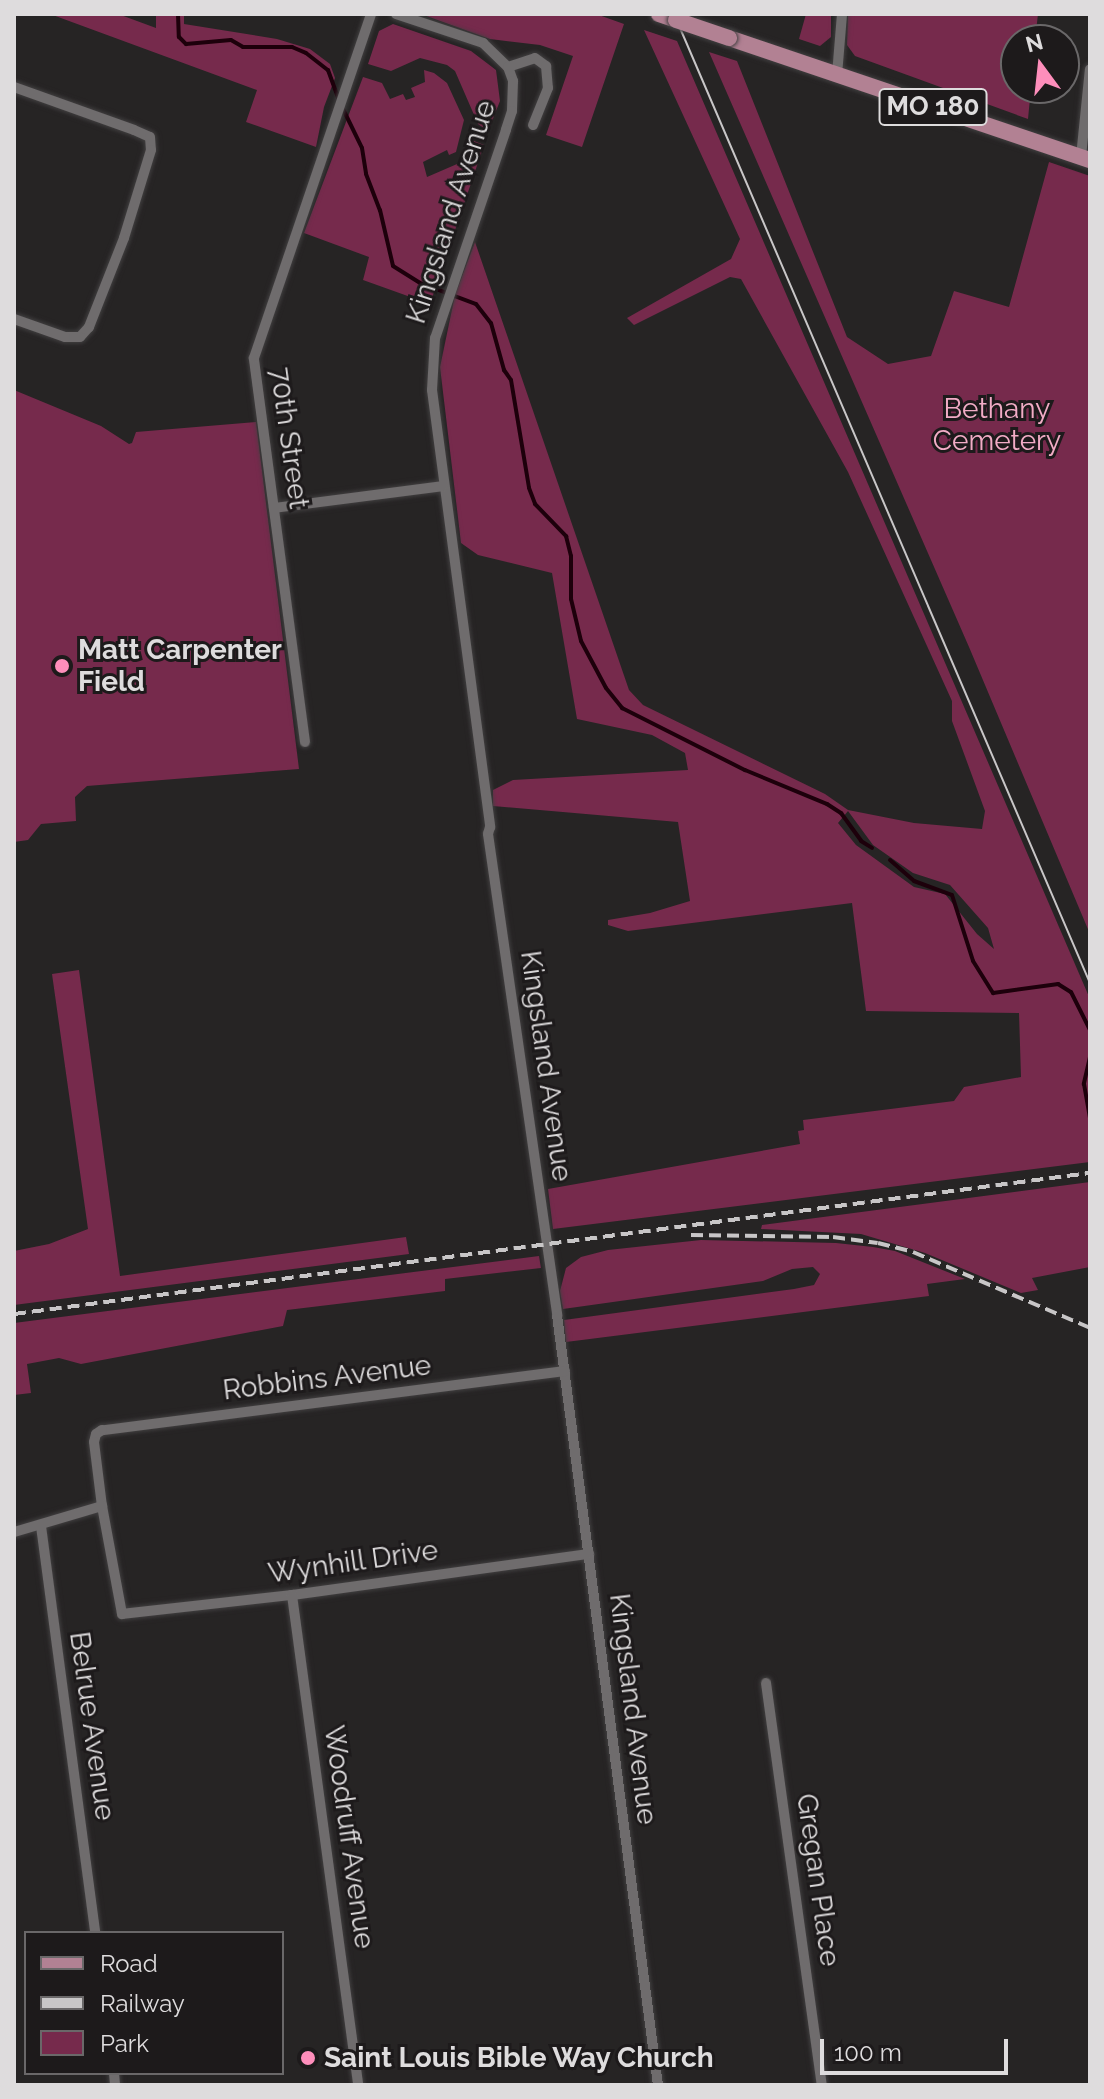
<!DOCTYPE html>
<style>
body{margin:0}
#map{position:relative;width:1104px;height:2099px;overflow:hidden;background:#262424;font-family:Raleway,sans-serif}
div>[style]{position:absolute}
.green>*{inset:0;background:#762a4c}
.stream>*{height:4px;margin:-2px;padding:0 2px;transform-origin:2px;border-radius:2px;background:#1d000b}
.roads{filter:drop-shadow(0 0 2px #413f40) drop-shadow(0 0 2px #413f40)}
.street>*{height:10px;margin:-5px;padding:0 5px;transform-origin:5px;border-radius:5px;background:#6f6c6d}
.primary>*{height:16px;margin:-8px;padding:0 8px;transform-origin:8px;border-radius:8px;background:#b28193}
.tram>*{height:2px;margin:-1px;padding:0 1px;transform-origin:1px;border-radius:1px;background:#c8c6c7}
.rail>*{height:4px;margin-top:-2px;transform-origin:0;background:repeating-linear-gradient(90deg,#c8c6c7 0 12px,transparent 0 18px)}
.bridges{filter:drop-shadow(0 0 2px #413f40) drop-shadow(0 0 2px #413f40)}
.primary-bridge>*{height:16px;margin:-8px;padding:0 8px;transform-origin:8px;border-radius:8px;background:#b28193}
.dots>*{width:22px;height:22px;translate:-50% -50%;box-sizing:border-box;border:4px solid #1d1a1b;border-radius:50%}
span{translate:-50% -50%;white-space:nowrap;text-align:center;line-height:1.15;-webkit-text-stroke:6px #1d1a1b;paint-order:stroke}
.shield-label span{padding:2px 6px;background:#1d1a1b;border:2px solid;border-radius:6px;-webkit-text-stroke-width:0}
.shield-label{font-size:26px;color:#dedcdd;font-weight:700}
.street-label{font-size:28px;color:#dedcdd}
.park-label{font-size:28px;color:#f2acc6}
.poi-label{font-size:28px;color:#dedcdd;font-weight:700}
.left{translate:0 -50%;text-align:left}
.frame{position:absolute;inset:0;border:16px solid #dedcdd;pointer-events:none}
.legend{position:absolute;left:24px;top:1931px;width:260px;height:144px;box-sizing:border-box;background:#1d1a1b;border:2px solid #6a6869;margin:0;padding:10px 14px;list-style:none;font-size:24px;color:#dedcdd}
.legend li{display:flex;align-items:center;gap:16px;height:40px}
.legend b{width:40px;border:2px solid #6a6869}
.north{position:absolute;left:1000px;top:24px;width:80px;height:80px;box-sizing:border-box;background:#1d1a1b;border:2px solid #6a6869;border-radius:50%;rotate:345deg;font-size:22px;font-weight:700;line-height:32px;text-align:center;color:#dedcdd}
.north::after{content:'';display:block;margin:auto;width:28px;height:36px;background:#fe8ebb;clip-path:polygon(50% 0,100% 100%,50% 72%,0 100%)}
.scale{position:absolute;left:820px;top:2039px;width:188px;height:36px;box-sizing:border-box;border:4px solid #dedcdd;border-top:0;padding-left:10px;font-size:24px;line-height:28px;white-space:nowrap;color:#dedcdd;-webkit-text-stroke:6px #1d1a1b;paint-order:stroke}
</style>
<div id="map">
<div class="green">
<i style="clip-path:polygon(50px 14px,118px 14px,156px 28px,156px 14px,184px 14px,184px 24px,277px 39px,310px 49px,330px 64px,335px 78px,324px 107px,316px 147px,246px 122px,257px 90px)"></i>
<i style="clip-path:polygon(421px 14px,596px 14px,624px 24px,582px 147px,546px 135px,573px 56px,540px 45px,490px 39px)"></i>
<i style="clip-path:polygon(806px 14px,831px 14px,831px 37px,820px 46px,799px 39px)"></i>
<i style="clip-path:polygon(848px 14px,1038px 14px,1035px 40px,1016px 40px,1016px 88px,1031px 88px,1028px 119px,855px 56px,847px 45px)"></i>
<i style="clip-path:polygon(393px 24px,471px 51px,496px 70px,500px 101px,488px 131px,478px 124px,455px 71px,447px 65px,420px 58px,391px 71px,368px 64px,379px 31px)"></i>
<i style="clip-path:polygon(evenodd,644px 30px,677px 41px,1090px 999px,1090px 1162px,553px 1229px,548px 1189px,800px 1144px,798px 1131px,804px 1130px,803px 1120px,954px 1101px,964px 1087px,1021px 1077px,1019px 1013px,866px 1011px,852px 903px,628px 931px,608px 925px,608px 920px,650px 913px,690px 901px,678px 822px,493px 806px,493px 790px,513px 780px,688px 770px,685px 753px,652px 735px,577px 719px,552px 573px,478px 555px,461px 543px,440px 367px,455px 295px,475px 242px,629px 690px,643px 705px,825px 794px,848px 810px,914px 823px,982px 829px,985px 811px,952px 721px,952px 701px,848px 472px,741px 279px,730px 277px,634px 325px,627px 318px,731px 259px,740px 239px,644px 30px,848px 811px,873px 845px,913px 873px,950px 885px,988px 928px,994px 949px,977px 934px,945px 894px,914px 887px,856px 845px,838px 823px,848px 811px)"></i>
<i style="clip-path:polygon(709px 52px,737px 61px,847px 337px,888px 364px,931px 356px,954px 291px,1009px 307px,1049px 162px,1090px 176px,1090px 934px,969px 647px)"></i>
<i style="clip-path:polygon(424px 70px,434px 73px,447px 83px,464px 120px,456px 152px,449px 155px,447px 150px,423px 162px,427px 177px,464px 161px,474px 141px,484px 145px,430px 304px,363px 280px,369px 257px,304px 233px,363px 77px,382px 83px,390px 99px,403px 94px,406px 100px,415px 97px,411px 88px,425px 82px)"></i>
<i style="clip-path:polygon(14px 390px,101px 426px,129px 444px,132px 443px,136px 432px,256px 422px,299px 769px,87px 786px,75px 797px,76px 821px,41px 824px,28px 840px,14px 842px)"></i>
<i style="clip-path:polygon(79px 970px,120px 1276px,406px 1237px,409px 1254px,14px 1305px,14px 1251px,49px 1244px,88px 1229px,52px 974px)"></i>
<i style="clip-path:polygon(1090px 1182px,1090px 1267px,1032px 1278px,1038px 1290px,1021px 1293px,925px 1253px,861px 1234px,761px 1229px,762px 1225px)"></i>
<i style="clip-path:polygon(701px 1240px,836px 1243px,873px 1247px,895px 1251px,965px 1279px,927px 1284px,929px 1296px,566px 1342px,564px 1320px,794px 1289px,814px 1285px,820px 1274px,813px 1267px,792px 1269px,763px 1281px,563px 1309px,560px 1291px,566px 1268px,581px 1257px,608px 1250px)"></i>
<i style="clip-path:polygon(539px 1256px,541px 1268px,445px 1279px,445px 1291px,287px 1310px,283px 1326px,81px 1364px,59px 1358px,27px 1364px,31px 1393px,14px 1395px,14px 1323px)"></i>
</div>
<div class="stream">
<i style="left:178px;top:14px;width:23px;rotate:88deg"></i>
<i style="left:179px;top:37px;width:10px;rotate:45deg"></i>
<i style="left:186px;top:44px;width:45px;rotate:-5.1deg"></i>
<i style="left:231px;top:40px;width:14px;rotate:30deg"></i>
<i style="left:243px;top:47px;width:49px"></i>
<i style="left:292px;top:47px;width:15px;rotate:23deg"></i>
<i style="left:306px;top:53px;width:28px;rotate:38deg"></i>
<i style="left:328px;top:70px;width:33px;rotate:70deg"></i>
<i style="left:343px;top:109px;width:43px;rotate:64deg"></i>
<i style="left:362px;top:148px;width:26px;rotate:81deg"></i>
<i style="left:366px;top:174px;width:39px;rotate:69deg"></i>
<i style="left:380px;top:210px;width:57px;rotate:76.9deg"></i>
<i style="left:393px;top:266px;width:32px;rotate:32deg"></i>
<i style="left:420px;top:283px;width:60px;rotate:20.6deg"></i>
<i style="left:476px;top:304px;width:24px;rotate:52deg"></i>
<i style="left:491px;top:323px;width:49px;rotate:74.5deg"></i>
<i style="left:504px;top:370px;width:12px;rotate:55deg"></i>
<i style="left:511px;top:380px;width:109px;rotate:80.5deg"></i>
<i style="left:529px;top:488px;width:17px;rotate:69deg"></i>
<i style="left:535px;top:504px;width:45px;rotate:45.9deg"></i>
<i style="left:566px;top:536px;width:21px;rotate:76deg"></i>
<i style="left:571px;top:556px;width:43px;rotate:90deg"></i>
<i style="left:571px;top:599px;width:43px;rotate:76.6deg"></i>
<i style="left:581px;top:641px;width:53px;rotate:62deg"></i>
<i style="left:606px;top:688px;width:26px;rotate:51deg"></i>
<i style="left:622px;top:708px;width:138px;rotate:26.8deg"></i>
<i style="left:745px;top:770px;width:89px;rotate:22.5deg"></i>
<i style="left:827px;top:804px;width:17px;rotate:33deg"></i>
<i style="left:841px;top:813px;width:34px;rotate:54deg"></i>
<i style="left:861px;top:841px;width:13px;rotate:32deg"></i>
<i style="left:890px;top:860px;width:32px;rotate:41deg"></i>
<i style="left:914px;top:881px;width:40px;rotate:20.2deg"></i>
<i style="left:952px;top:895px;width:69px;rotate:72.3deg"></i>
<i style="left:973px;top:961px;width:38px;rotate:58deg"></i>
<i style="left:993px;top:993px;width:66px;rotate:-7.9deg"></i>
<i style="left:1058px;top:984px;width:15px;rotate:32deg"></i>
<i style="left:1071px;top:992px;width:42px;rotate:63.4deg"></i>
<i style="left:1090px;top:1057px;width:28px;rotate:103deg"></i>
<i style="left:1084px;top:1084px;width:35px;rotate:80deg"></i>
</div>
<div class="roads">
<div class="street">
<i style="left:396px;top:14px;width:92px;rotate:18.4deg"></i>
<i style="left:483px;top:43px;width:35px;rotate:44deg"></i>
<i style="left:508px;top:67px;width:15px;rotate:70deg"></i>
<i style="left:513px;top:81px;width:30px;rotate:92deg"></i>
<i style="left:512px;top:111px;width:20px;rotate:108deg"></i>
<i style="left:506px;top:130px;width:220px;rotate:108.8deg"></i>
<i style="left:435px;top:338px;width:52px;rotate:93.3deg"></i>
<i style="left:432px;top:390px;width:441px;rotate:82.4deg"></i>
<i style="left:490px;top:827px;width:7px;rotate:106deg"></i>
<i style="left:488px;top:834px;width:486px;rotate:81.8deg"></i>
<i style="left:557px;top:1315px;width:777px;rotate:82.53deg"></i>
<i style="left:508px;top:67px;width:28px;rotate:-18deg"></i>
<i style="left:535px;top:58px;width:14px;rotate:36deg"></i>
<i style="left:546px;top:66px;width:22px;rotate:85deg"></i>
<i style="left:548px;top:88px;width:40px;rotate:112deg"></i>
<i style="left:837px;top:75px;width:61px;rotate:-85.3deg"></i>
<i style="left:14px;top:87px;width:127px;rotate:19.7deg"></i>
<i style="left:134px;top:130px;width:17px;rotate:24deg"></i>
<i style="left:150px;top:137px;width:13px;rotate:86deg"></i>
<i style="left:151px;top:150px;width:92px;rotate:107.1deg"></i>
<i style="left:124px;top:238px;width:96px;rotate:111.5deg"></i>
<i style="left:89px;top:327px;width:13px;rotate:132deg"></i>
<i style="left:80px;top:337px;width:15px;rotate:180deg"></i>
<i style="left:65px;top:337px;width:54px;rotate:-160.6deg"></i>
<i style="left:1081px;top:157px;width:88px;rotate:-84.2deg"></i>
<i style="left:274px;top:508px;width:170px;rotate:-7.4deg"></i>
<i style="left:305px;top:742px;width:387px;rotate:-97.6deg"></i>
<i style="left:254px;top:358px;width:363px;rotate:-71.2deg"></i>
<i style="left:565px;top:1371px;width:467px;rotate:172.7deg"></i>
<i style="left:102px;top:1430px;width:7px;rotate:146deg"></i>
<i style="left:96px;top:1434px;width:8px;rotate:104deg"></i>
<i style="left:94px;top:1442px;width:64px;rotate:82.9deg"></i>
<i style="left:102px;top:1506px;width:110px;rotate:79.5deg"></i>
<i style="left:122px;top:1614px;width:171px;rotate:-6.4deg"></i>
<i style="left:292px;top:1595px;width:300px;rotate:-7.9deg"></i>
<i style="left:41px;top:1526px;width:411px;rotate:82.4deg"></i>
<i style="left:14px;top:1532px;width:92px;rotate:-16.5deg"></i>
<i style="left:292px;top:1595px;width:494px;rotate:82.3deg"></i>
<i style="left:766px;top:1683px;width:406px;rotate:82.1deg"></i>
<i style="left:114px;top:2073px;width:12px;rotate:85deg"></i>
</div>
<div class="primary">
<i style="left:659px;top:14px;width:18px;rotate:19deg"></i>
<i style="left:729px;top:38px;width:381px;rotate:18.7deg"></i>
</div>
</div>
<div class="tram">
<i style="left:674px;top:14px;width:1055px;rotate:66.77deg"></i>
</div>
<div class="rail">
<i style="left:691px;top:1235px;width:142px;rotate:0.8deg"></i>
<i style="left:833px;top:1237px;width:45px;rotate:7.6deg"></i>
<i style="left:878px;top:1243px;width:36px;rotate:14deg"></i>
<i style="left:913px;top:1252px;width:193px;rotate:23.2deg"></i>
<i style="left:14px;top:1314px;width:1085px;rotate:-7.47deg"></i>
</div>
<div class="bridges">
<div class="primary-bridge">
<i style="left:676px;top:20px;width:56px;rotate:18.8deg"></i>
</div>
</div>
<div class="dots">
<i style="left:62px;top:666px;background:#fe8ebb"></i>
<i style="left:308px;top:2058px;background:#fe8ebb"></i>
</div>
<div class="shield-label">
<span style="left:933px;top:107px">MO 180</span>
</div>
<div class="street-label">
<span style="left:451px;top:212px;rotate:-72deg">Kingsland Avenue</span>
<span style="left:289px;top:438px;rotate:82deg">70th Street</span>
<span style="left:546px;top:1066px;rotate:82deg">Kingsland Avenue</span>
<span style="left:327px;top:1378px;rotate:-7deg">Robbins Avenue</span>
<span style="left:353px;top:1562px;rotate:-8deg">Wynhill Drive</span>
<span style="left:633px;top:1709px;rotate:83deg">Kingsland Avenue</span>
<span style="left:92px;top:1726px;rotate:82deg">Belrue Avenue</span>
<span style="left:349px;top:1837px;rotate:82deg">Woodruff Avenue</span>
<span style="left:818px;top:1880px;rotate:82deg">Gregan Place</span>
</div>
<div class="park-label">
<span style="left:997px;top:425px">Bethany<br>Cemetery</span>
</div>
<div class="poi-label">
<span class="left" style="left:78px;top:666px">Matt Carpenter<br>Field</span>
<span class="left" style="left:324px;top:2058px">Saint Louis Bible Way Church</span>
</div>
<div class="frame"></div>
<ul class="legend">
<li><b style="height:10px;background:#b28193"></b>Road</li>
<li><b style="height:10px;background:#c8c6c7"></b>Railway</li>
<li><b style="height:22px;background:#762a4c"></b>Park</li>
</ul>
<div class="north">N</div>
<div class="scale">100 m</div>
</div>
